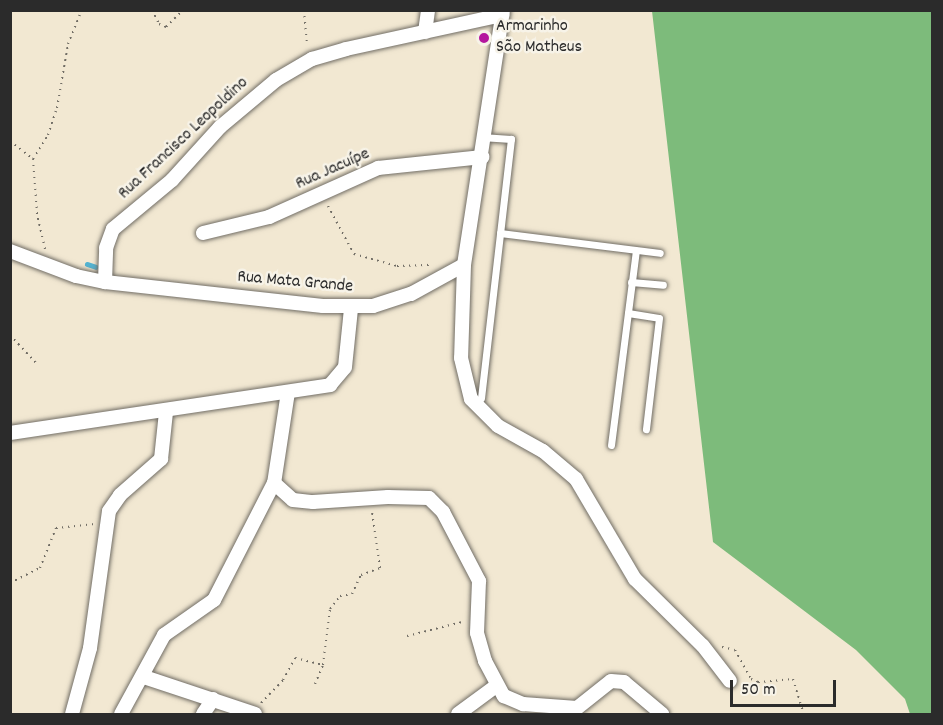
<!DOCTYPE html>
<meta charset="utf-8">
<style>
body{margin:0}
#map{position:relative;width:943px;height:725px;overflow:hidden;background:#f2e8d2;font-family:Dekko,sans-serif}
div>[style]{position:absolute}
.forest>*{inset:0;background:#7dbb7b}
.stream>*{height:4.5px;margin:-2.25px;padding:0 2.25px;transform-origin:2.25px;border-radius:2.25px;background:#53b3d1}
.path>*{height:2px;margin-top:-1px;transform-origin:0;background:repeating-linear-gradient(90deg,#716d65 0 1.5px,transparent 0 6px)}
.roads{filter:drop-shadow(0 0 2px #716d65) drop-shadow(0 0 2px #716d65)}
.lane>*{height:7px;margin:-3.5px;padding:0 3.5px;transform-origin:3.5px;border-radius:3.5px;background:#fff}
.street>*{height:14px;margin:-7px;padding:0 7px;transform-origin:7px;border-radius:7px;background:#fff}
.dots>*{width:16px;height:16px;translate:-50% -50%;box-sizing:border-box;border:3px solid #f7f3e8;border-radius:50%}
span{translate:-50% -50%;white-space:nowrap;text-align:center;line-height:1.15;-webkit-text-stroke:5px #f7f3e8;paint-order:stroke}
.poi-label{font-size:18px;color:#2b2b2b}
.left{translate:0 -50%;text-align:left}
.street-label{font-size:18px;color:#2b2b2b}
.frame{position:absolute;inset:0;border:12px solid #2b2b2b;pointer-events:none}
.scale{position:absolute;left:730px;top:680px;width:106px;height:27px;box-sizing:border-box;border:3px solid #2b2b2b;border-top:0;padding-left:8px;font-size:18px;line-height:21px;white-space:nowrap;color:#2b2b2b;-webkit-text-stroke:4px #f7f3e8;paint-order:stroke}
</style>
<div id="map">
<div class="forest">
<i style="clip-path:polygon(652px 11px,932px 11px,932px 714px,910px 714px,905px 699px,856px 650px,713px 542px)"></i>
</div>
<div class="stream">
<i style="left:87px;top:264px;width:9px;rotate:18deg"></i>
</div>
<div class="path">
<i style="left:152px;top:10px;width:16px;rotate:63deg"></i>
<i style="left:159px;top:24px;width:8px;rotate:23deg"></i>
<i style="left:166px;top:27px;width:24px;rotate:-45deg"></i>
<i style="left:304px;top:10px;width:35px;rotate:85deg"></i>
<i style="left:10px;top:141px;width:29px;rotate:38deg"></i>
<i style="left:328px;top:206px;width:55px;rotate:61.6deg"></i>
<i style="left:354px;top:254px;width:45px;rotate:15.6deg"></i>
<i style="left:397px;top:266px;width:35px;rotate:-2deg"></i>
<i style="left:45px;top:249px;width:36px;rotate:-103deg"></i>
<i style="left:37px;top:214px;width:55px;rotate:-94.2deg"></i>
<i style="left:33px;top:159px;width:28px;rotate:-58deg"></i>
<i style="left:48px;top:135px;width:28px;rotate:-72deg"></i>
<i style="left:57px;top:108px;width:65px;rotate:-80.2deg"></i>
<i style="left:68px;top:44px;width:37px;rotate:-68deg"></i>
<i style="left:10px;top:335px;width:41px;rotate:47deg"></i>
<i style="left:10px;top:583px;width:34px;rotate:-27deg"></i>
<i style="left:40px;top:568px;width:43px;rotate:-68.2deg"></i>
<i style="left:56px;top:528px;width:39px;rotate:-6deg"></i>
<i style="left:407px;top:636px;width:57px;rotate:-14.3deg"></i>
<i style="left:722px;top:647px;width:13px;rotate:13deg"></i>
<i style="left:735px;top:650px;width:33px;rotate:61deg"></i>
<i style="left:751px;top:679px;width:8px;rotate:23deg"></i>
<i style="left:758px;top:682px;width:35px;rotate:-5deg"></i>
<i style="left:793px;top:679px;width:37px;rotate:73deg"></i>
<i style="left:315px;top:684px;width:21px;rotate:-67deg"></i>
<i style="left:323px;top:665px;width:56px;rotate:-82.9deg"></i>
<i style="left:330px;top:609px;width:16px;rotate:-52deg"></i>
<i style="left:340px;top:596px;width:12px;rotate:-9deg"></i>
<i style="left:352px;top:594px;width:21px;rotate:-65deg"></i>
<i style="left:361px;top:575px;width:20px;rotate:-20deg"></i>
<i style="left:380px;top:568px;width:57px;rotate:-98.1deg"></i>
<i style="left:261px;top:703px;width:32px;rotate:-46deg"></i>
<i style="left:283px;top:680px;width:25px;rotate:-61deg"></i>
<i style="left:295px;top:658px;width:29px;rotate:14deg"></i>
</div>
<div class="roads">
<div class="lane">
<i style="left:500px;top:233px;width:161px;rotate:7.1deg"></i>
<i style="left:631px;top:282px;width:32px;rotate:5deg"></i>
<i style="left:628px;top:313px;width:31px;rotate:9deg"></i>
<i style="left:659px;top:318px;width:112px;rotate:96.7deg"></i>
<i style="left:481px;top:398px;width:261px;rotate:-83.4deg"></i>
<i style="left:511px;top:139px;width:26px;rotate:-176deg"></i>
<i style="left:611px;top:445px;width:196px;rotate:-82.7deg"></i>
</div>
<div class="street">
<i style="left:425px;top:32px;width:22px;rotate:-82deg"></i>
<i style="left:203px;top:233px;width:68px;rotate:-13.6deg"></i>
<i style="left:269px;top:217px;width:120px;rotate:-24.2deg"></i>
<i style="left:378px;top:168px;width:105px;rotate:-6deg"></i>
<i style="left:10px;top:251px;width:71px;rotate:20.7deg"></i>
<i style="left:76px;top:276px;width:30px;rotate:12deg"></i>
<i style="left:105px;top:282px;width:219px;rotate:6.3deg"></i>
<i style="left:323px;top:306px;width:50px"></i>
<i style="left:373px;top:306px;width:40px;rotate:-18deg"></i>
<i style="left:411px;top:294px;width:60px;rotate:-28.7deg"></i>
<i style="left:464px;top:265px;width:258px;rotate:-81.3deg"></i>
<i style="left:464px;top:265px;width:93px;rotate:91.8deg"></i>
<i style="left:461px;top:358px;width:42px;rotate:76.3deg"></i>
<i style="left:471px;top:399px;width:38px;rotate:45deg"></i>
<i style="left:498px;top:426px;width:51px;rotate:29.1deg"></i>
<i style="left:543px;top:451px;width:43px;rotate:40.3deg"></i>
<i style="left:576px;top:479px;width:116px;rotate:59.5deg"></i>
<i style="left:635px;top:579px;width:95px;rotate:44.6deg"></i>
<i style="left:703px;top:646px;width:44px;rotate:52.4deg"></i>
<i style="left:105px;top:282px;width:34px;rotate:-88deg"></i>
<i style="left:106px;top:248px;width:20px;rotate:-70deg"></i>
<i style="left:113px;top:229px;width:77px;rotate:-39.7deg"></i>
<i style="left:172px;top:180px;width:72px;rotate:-47.8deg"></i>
<i style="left:220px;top:127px;width:73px;rotate:-40deg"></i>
<i style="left:276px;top:80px;width:42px;rotate:-30.3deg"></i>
<i style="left:312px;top:59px;width:35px;rotate:-16deg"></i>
<i style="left:346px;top:49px;width:160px;rotate:-12.3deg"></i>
<i style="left:288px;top:392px;width:92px;rotate:98.7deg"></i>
<i style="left:274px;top:483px;width:25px;rotate:42deg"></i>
<i style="left:293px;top:500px;width:20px;rotate:6deg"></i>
<i style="left:313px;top:502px;width:75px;rotate:-3.8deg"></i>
<i style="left:388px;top:497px;width:41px;rotate:1.4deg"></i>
<i style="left:429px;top:498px;width:20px;rotate:45deg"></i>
<i style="left:443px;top:512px;width:78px;rotate:62.4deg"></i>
<i style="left:479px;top:581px;width:52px;rotate:92.2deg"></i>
<i style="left:477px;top:633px;width:29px;rotate:74deg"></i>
<i style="left:485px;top:661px;width:40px;rotate:62deg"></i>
<i style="left:504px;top:696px;width:21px;rotate:23deg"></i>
<i style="left:523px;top:704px;width:54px;rotate:4.2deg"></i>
<i style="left:577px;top:708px;width:43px;rotate:-38.5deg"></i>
<i style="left:611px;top:681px;width:13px;rotate:4deg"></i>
<i style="left:624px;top:682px;width:50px;rotate:40.1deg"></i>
<i style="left:10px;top:433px;width:324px;rotate:-8.5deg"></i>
<i style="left:330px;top:385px;width:23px;rotate:-50deg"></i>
<i style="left:345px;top:367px;width:58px;rotate:-84.1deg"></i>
<i style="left:144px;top:677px;width:117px;rotate:18.4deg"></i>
<i style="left:72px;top:714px;width:68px;rotate:-74.7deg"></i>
<i style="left:90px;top:648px;width:138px;rotate:-82.1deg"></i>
<i style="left:109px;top:511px;width:19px;rotate:-55deg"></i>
<i style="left:120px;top:495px;width:55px;rotate:-41.3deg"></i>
<i style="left:161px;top:459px;width:47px;rotate:-83.9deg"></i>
<i style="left:121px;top:714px;width:90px;rotate:-61.4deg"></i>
<i style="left:164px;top:635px;width:61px;rotate:-35deg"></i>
<i style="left:214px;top:600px;width:131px;rotate:-62.9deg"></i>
<i style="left:203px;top:714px;width:18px;rotate:-56deg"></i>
<i style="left:458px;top:714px;width:47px;rotate:-36.4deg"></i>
</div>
</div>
<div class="dots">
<i style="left:484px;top:38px;background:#b5179e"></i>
</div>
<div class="poi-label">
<span class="left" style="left:496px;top:38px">Armarinho<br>São Matheus</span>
</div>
<div class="street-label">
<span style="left:184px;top:139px;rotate:-43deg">Rua Francisco Leopoldino</span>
<span style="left:333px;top:170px;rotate:-24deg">Rua Jacuípe</span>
<span style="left:295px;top:283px;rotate:5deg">Rua Mata Grande</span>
</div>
<div class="frame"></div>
<div class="scale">50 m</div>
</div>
